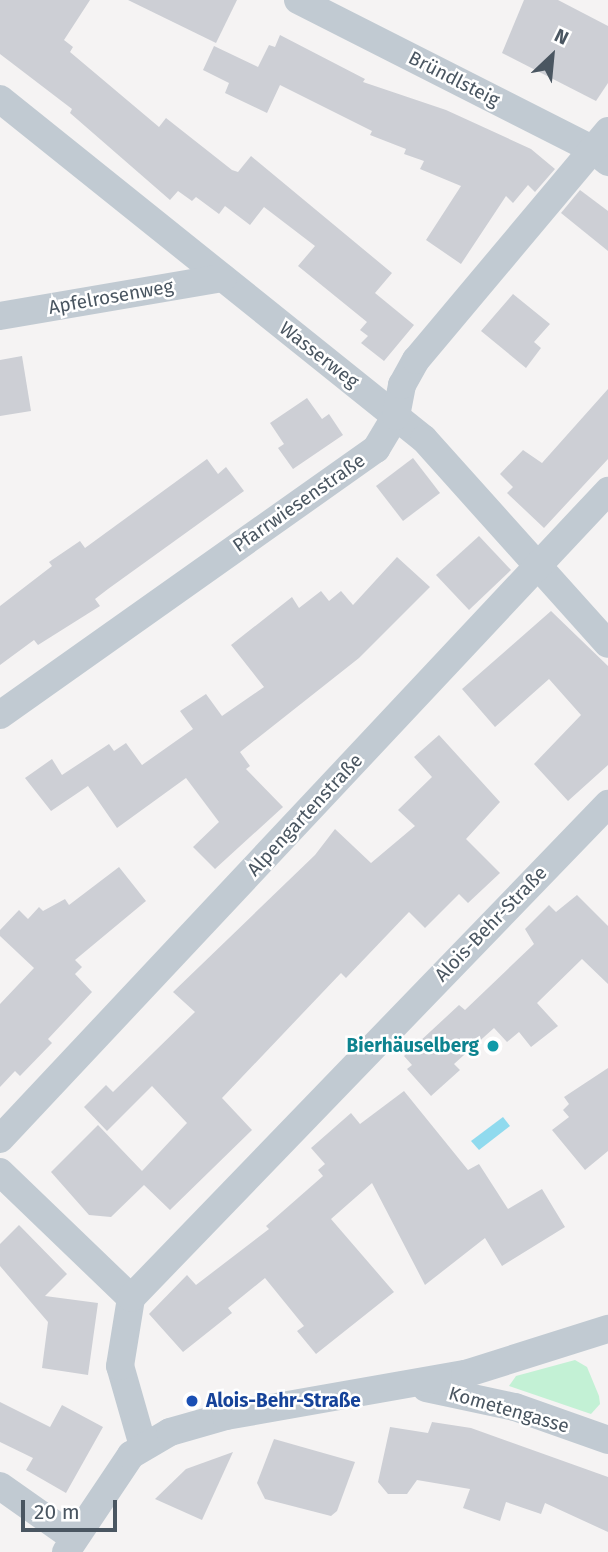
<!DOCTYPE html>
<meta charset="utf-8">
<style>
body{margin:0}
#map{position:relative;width:608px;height:1552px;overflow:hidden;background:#f5f3f3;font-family:"Fira Sans",sans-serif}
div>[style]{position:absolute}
.green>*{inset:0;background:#c3f1d5}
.water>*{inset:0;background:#90daee}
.building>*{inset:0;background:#cdcfd5}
.street>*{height:28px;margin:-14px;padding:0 14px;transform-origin:14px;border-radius:14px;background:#c1cad2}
.dots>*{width:19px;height:19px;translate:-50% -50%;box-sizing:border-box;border:4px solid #fff;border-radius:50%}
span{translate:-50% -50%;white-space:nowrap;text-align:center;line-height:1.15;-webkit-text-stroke:5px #fff;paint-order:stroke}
.street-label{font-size:19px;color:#4a5661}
.culture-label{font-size:19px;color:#0d838f;font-weight:700}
.right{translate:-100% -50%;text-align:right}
.transit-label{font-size:19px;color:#164399;font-weight:700}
.left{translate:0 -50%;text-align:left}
.north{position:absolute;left:517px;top:21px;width:70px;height:70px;-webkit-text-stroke:5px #fff;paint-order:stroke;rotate:26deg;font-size:19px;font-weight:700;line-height:28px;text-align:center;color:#4a5661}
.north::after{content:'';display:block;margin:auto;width:24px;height:32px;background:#4a5661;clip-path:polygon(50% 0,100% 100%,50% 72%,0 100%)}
.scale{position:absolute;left:21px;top:1500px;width:96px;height:32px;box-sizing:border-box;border:4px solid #4a5661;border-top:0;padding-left:9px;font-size:21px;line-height:24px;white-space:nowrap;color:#4a5661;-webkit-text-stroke:5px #fff;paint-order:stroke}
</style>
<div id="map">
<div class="green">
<i style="clip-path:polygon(575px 1360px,587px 1367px,599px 1396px,600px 1404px,591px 1414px,509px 1386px,516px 1376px)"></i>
</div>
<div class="water">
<i style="clip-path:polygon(503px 1117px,510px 1126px,479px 1150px,471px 1141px)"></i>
</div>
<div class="building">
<i style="clip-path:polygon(0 0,90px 0,64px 40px,73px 47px,70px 52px,159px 127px,166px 118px,232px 170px,238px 172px,251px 156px,392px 273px,375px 293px,414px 325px,384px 361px,361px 343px,368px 336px,360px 330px,367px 322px,298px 266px,315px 246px,264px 207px,250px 225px,225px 206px,219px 214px,196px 197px,192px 201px,178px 191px,170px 200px,70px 113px,72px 109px,0 54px)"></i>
<i style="clip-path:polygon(128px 0,237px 0,216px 43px)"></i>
<i style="clip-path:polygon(524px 0,558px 0,608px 26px,608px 83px,596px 101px,502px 53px)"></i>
<i style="clip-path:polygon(280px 35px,365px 79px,363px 82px,446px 110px,531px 149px,555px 169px,535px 192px,528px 185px,513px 203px,506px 196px,461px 264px,426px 240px,461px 186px,420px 169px,424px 161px,404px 154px,406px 149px,370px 135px,372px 131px,280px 85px,267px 113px,225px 93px,229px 83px,203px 70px,214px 46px,258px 67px,269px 45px,275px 47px)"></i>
<i style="clip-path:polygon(580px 190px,608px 211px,608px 251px,561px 213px)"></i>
<i style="clip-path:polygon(513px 294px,550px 324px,534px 342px,541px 348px,526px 368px,481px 331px)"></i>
<i style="clip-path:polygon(22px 356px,31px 411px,0 416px,0 360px)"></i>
<i style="clip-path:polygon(608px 389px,608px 459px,544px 528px,507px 493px,513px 487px,500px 474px,523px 450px,542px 463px)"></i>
<i style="clip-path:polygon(307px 398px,322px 419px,329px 414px,343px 435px,293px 469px,278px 448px,284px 444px,270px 423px)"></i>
<i style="clip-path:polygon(413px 458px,440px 493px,403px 521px,376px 486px)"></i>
<i style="clip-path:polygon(207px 459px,218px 474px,226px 467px,244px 491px,108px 589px,95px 599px,100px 606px,38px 645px,34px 640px,0 665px,0 606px,52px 566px,49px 562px,80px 541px,85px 548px)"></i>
<i style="clip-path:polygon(479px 536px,511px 570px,469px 610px,436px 575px)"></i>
<i style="clip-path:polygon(397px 557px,430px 587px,359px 658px,240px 752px,250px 766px,246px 769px,283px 807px,215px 869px,193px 847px,219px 822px,186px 778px,117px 828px,88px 786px,51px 811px,25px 778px,52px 759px,62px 775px,109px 744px,114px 751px,126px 743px,142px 765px,193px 729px,180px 711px,206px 694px,222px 716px,264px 687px,231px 645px,292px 597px,299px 608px,321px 591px,329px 601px,341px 591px,353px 605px)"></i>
<i style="clip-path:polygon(551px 611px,608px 666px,608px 765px,568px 801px,534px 764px,581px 715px,549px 679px,495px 727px,462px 689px)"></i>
<i style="clip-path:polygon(439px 735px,500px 802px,466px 839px,500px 873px,468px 903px,459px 894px,425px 928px,409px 912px,346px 978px,341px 973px,222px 1098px,252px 1130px,170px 1210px,144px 1185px,111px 1217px,89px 1215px,51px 1172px,98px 1125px,142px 1171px,187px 1123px,152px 1086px,107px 1131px,84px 1107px,106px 1085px,113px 1092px,195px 1012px,173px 992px,315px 855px,335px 829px,371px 863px,415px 826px,398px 810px,432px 777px,414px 757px)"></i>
<i style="clip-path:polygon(119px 867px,146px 901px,75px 960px,82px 967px,75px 974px,92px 992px,48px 1039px,52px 1043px,20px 1076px,15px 1071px,0 1087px,0 1004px,34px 968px,0 936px,0 930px,19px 910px,28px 919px,39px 907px,43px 911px,65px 899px,69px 905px)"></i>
<i style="clip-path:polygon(577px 895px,608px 926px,608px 984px,582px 959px,537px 1003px,558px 1026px,531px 1047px,519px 1032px,507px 1042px,494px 1028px,454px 1064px,460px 1070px,431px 1096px,407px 1069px,412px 1065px,404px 1056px,459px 1005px,465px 1010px,534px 944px,525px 929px,549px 905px,556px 912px)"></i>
<i style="clip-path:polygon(608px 1068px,608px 1151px,585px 1170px,552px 1130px,569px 1117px,563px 1110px,569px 1104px,564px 1097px)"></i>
<i style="clip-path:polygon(404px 1091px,468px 1170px,479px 1164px,508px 1209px,542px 1189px,565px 1227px,502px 1266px,485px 1238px,425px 1285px,372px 1183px,331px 1219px,394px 1292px,316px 1354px,297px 1331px,304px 1326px,265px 1278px,228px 1308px,232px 1313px,183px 1352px,149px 1314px,187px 1275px,196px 1285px,269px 1229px,266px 1226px,323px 1176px,318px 1170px,325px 1164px,311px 1148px,351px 1113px,360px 1124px)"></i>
<i style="clip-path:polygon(19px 1225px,67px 1274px,45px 1296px,98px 1303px,88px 1375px,42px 1368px,48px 1322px,0 1266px,0 1244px)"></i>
<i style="clip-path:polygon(0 1402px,50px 1427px,62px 1405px,103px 1427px,66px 1493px,26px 1470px,33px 1458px,0 1442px)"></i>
<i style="clip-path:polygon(432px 1422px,471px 1428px,608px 1477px,608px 1532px,545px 1503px,541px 1514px,506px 1502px,500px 1521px,463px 1508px,470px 1489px,417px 1480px,407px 1494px,388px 1494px,378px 1482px,390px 1427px,428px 1433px)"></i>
<i style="clip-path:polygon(274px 1439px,355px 1462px,337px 1511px,331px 1516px,265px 1499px,257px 1483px)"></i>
<i style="clip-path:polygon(233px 1452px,202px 1520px,155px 1499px,186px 1469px)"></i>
</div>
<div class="street">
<i style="left:298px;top:0;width:330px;rotate:26.9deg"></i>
<i style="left:592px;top:149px;width:21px;rotate:39deg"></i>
<i style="left:0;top:99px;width:543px;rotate:38.73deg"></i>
<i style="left:424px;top:439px;width:275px;rotate:48.1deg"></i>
<i style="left:0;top:316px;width:226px;rotate:-9.7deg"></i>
<i style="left:0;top:715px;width:461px;rotate:-35.3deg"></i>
<i style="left:376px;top:449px;width:39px;rotate:-59deg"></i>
<i style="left:396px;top:416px;width:32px;rotate:-79deg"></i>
<i style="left:402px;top:385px;width:29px;rotate:-61deg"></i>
<i style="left:416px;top:360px;width:299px;rotate:-50deg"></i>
<i style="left:0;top:1139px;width:889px;rotate:-46.82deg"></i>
<i style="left:0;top:1172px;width:182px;rotate:43.9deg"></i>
<i style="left:426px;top:1388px;width:91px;rotate:12.1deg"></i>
<i style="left:515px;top:1407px;width:99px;rotate:19.5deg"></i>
<i style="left:143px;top:1446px;width:83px;rotate:-106deg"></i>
<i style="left:120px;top:1366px;width:69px;rotate:-80.8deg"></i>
<i style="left:131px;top:1298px;width:687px;rotate:-46deg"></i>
<i style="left:0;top:1486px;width:90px;rotate:35.1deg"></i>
<i style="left:66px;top:1552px;width:117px;rotate:-56.2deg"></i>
<i style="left:131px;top:1455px;width:45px;rotate:-30.5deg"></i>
<i style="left:170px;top:1432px;width:58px;rotate:-15.9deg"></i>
<i style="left:226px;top:1416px;width:243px;rotate:-10deg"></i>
<i style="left:465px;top:1374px;width:150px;rotate:-17.5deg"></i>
</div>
<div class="dots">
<i style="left:493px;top:1046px;background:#0f9aa8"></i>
<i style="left:192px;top:1401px;background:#1a4fb4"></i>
</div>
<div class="street-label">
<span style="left:454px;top:79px;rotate:27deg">Bründlsteig</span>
<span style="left:111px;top:297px;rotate:-10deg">Apfelrosenweg</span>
<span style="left:319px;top:355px;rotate:38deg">Wasserweg</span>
<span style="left:299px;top:503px;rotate:-35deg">Pfarrwiesenstraße</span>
<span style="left:305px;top:815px;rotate:-47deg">Alpengartenstraße</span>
<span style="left:491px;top:924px;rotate:-46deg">Alois-Behr-Straße</span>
<span style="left:509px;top:1410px;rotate:16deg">Kometengasse</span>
</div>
<div class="culture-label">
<span class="right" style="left:479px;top:1046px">Bierhäuselberg</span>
</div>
<div class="transit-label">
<span class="left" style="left:206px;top:1401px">Alois-Behr-Straße</span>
</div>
<div class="north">N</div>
<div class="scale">20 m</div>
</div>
